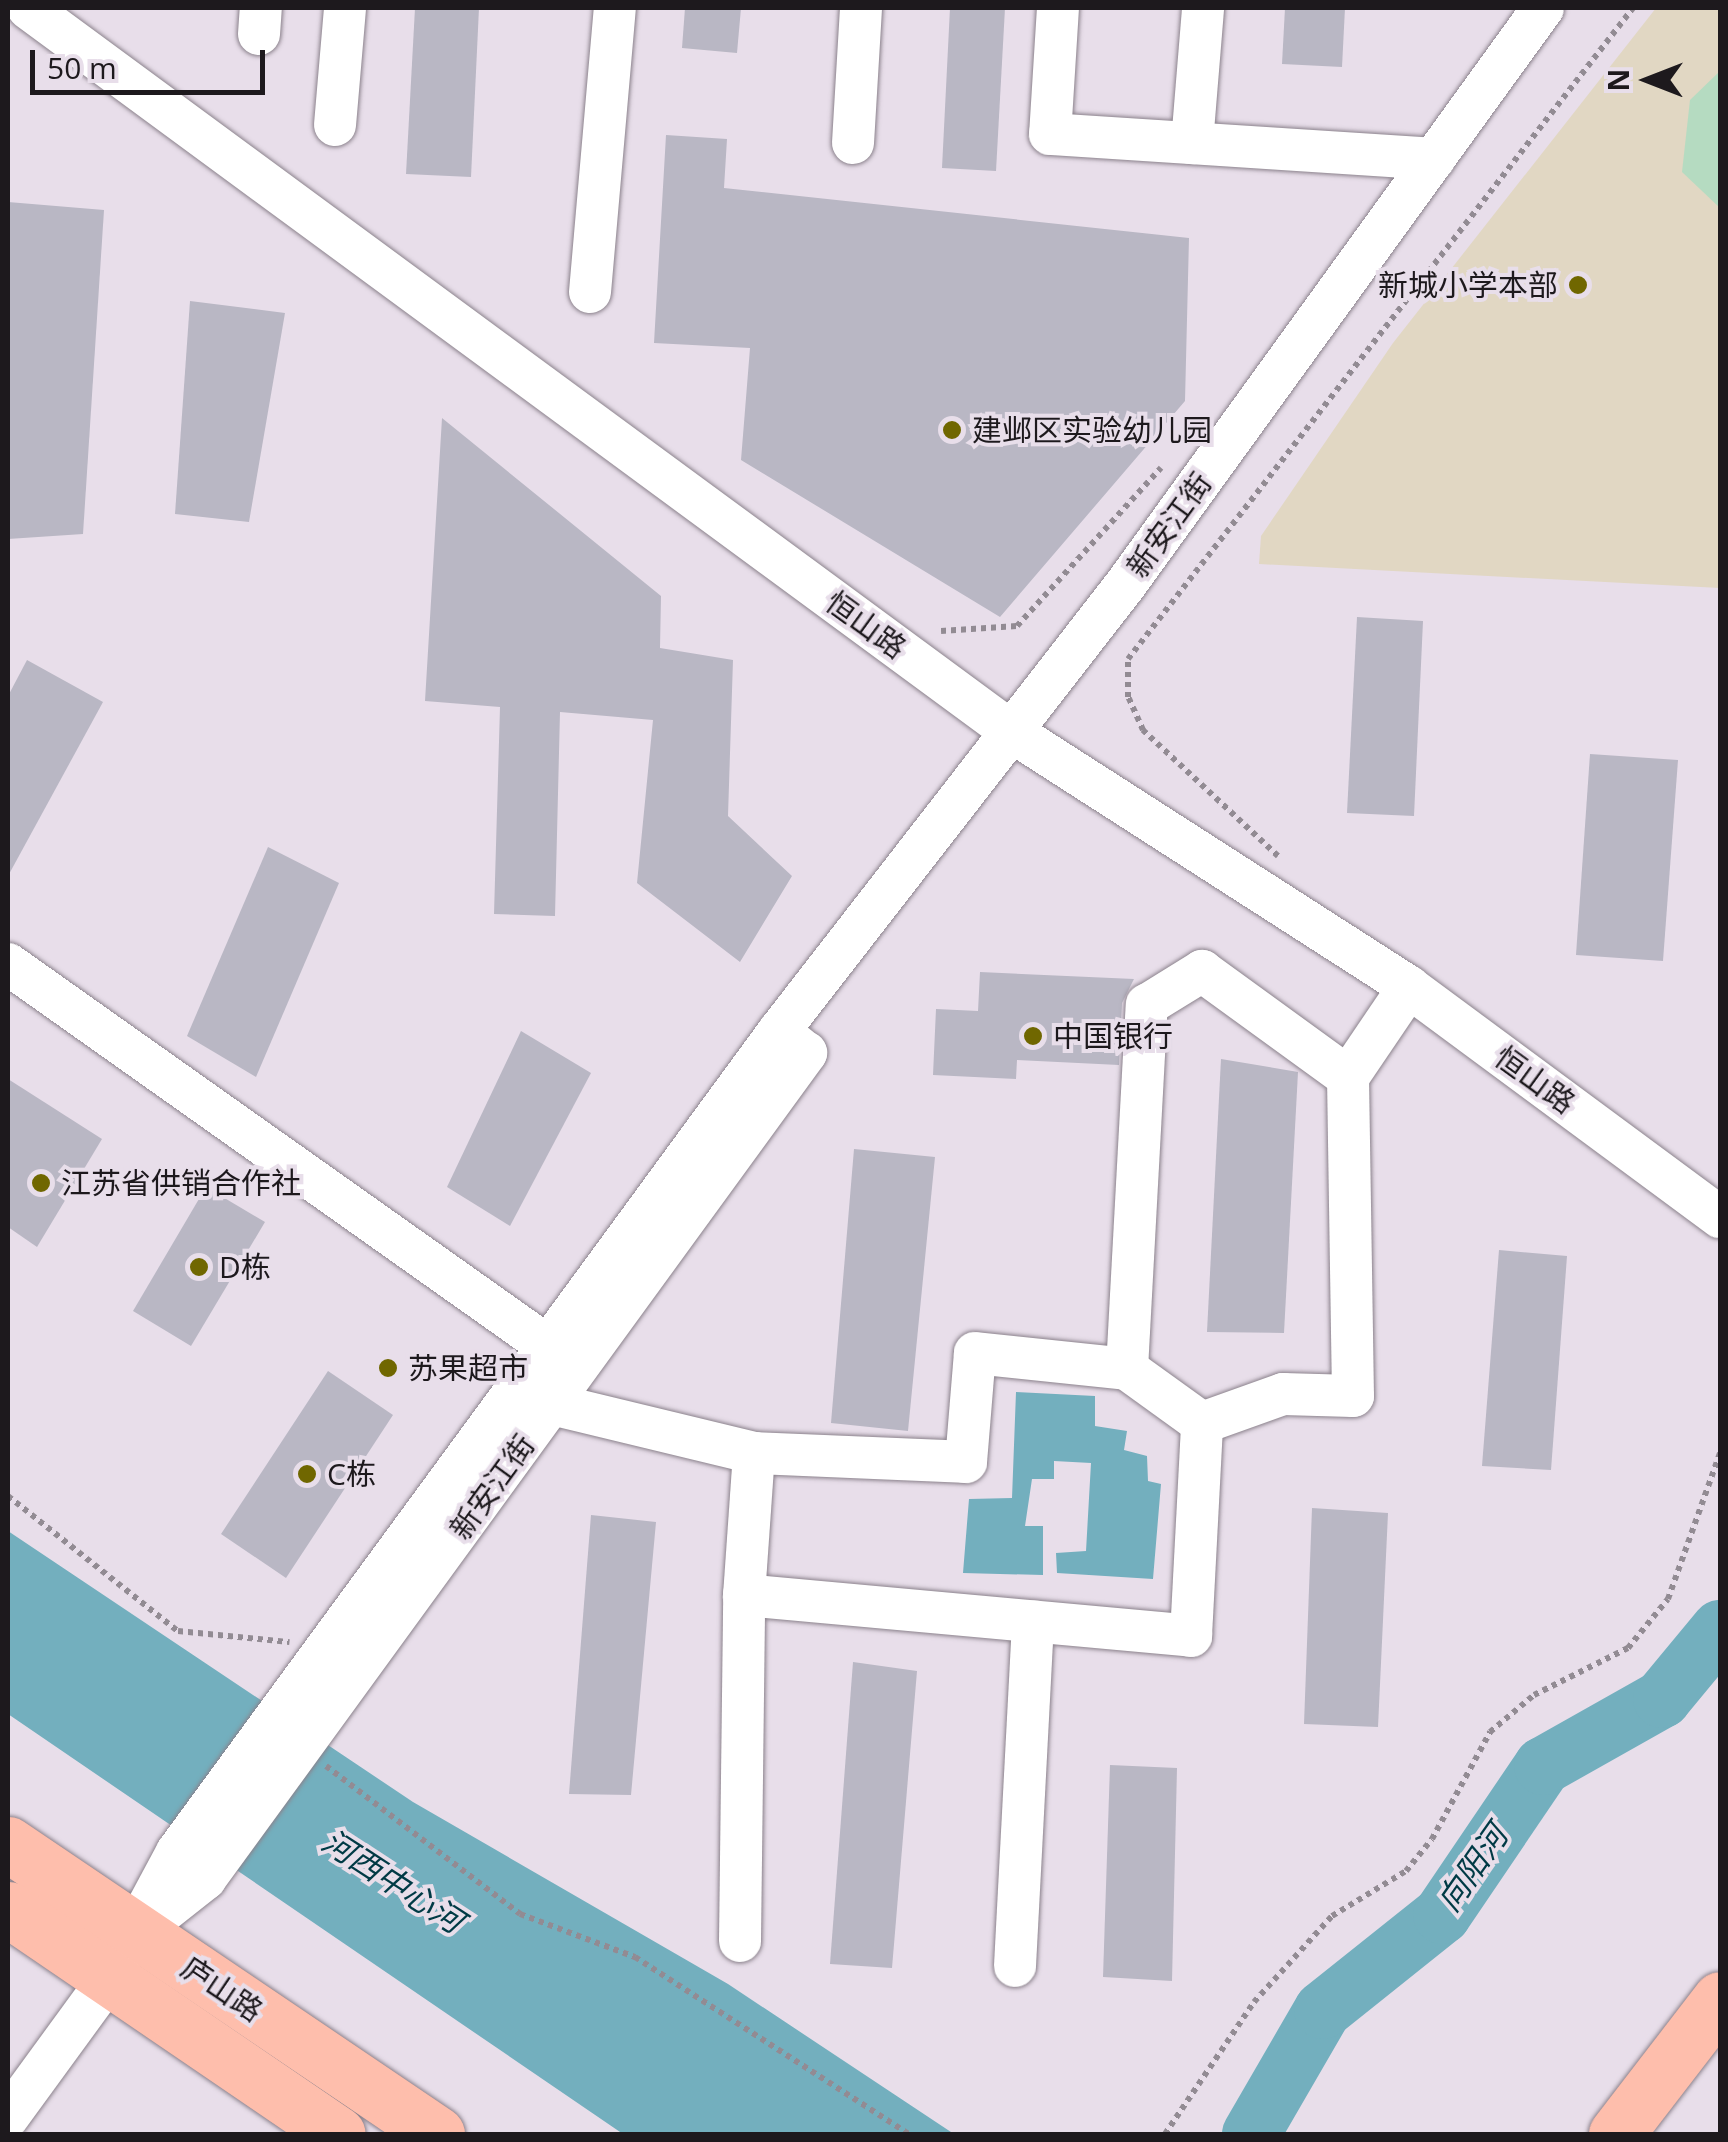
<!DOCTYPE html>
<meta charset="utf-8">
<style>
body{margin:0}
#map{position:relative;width:1728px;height:2142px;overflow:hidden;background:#e8deea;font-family:"Open Sans","Noto Sans SC",sans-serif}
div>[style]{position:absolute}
.education>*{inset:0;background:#e1d7c3}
.green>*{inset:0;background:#b5dbc1}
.water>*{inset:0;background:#73afbe}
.river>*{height:58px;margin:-29px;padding:0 29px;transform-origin:29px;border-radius:29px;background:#73afbe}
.building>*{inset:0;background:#b9b7c4}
.path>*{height:6px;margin-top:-3px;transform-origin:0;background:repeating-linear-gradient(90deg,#928b93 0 5px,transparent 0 10px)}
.roads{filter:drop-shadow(0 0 2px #8b828c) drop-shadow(0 0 2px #8b828c)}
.minor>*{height:42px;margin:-21px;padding:0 21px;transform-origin:21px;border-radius:21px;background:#fff}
.major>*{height:55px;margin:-27.5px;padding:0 27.5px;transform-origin:27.5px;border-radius:27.5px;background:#febeac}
.dots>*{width:28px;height:28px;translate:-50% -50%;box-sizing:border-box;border:5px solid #e8deea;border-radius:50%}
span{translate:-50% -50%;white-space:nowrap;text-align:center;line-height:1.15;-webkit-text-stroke:8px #e8deea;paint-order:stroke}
.poi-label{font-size:30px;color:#1d191d}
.right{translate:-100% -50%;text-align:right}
.left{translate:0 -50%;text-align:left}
.street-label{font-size:30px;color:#1d191d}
.water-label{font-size:32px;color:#003a45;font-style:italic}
.frame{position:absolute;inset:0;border:10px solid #1d191d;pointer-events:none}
.north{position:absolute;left:1598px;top:30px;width:100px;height:100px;-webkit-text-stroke:8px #e8deea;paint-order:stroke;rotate:270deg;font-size:28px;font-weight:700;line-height:40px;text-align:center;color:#1d191d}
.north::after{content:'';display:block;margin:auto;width:35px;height:45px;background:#1d191d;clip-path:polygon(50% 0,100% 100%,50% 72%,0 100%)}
.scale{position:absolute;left:30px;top:50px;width:235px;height:45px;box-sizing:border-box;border:5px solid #1d191d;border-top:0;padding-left:12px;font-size:30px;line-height:35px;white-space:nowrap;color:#1d191d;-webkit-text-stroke:8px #e8deea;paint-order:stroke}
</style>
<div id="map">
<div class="education">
<i style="clip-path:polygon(1656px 8px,1720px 8px,1720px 588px,1259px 564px,1261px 536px,1393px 343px)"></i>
</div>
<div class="green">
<i style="clip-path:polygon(1720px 71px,1720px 208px,1682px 172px,1690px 100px)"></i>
</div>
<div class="water">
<i style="clip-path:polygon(1016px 1392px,1095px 1396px,1095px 1426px,1127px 1431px,1124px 1450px,1147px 1456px,1148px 1481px,1161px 1484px,1153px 1579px,1057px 1573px,1056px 1553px,1086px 1551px,1091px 1463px,1054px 1461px,1054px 1479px,1032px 1479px,1025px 1526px,1043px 1526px,1043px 1575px,963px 1573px,969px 1499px,1012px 1498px)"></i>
<i style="clip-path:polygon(8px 1531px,413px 1802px,728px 1984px,954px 2134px,623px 2134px,8px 1714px)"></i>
</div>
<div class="river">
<i style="left:1251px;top:2134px;width:143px;rotate:-59.9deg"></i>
<i style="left:1323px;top:2010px;width:152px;rotate:-38.6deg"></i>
<i style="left:1442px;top:1915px;width:180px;rotate:-55.9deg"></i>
<i style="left:1543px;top:1766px;width:137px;rotate:-29.4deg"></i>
<i style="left:1662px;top:1699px;width:91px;rotate:-50.4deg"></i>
</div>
<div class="building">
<i style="clip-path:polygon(415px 8px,479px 8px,471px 177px,406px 174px)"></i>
<i style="clip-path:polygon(685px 8px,741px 8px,737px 53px,682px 48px)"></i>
<i style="clip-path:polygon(950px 8px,1005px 8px,996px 171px,942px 168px)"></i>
<i style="clip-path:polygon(1285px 8px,1345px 8px,1342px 67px,1282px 64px)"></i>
<i style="clip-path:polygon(666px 135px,727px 139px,724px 188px,1189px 238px,1185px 401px,1000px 617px,741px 460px,750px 348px,654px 343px)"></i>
<i style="clip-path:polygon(8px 202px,104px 210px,83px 534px,8px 539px)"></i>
<i style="clip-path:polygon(190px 301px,285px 313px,249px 522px,175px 514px)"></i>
<i style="clip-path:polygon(442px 418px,661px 596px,660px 648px,733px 660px,728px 816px,792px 876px,740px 962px,637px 883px,653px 720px,560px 712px,555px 916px,494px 914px,500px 707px,425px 701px)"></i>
<i style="clip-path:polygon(1357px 617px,1423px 621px,1414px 816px,1347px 813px)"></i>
<i style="clip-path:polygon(27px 660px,103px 702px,8px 876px,8px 696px)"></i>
<i style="clip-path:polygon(1590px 754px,1678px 760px,1663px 961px,1576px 955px)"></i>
<i style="clip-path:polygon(268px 847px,339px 883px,256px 1077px,187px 1036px)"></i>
<i style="clip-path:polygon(980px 972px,1134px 979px,1122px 1003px,1119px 1065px,1017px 1060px,1016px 1079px,933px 1075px,936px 1009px,978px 1011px)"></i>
<i style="clip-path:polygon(521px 1031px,591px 1073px,510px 1226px,447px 1187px)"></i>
<i style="clip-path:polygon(1221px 1059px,1298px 1072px,1284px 1333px,1207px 1332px)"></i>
<i style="clip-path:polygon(8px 1079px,102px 1139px,37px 1247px,8px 1227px)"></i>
<i style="clip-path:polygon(854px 1149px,935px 1157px,908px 1431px,831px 1423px)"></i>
<i style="clip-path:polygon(206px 1187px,265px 1222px,191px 1346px,133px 1311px)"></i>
<i style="clip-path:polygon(1499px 1250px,1567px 1256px,1551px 1470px,1482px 1466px)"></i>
<i style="clip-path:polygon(328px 1371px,393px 1415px,286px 1578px,221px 1534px)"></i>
<i style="clip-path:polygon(1312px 1508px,1388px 1513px,1378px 1727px,1304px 1724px)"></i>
<i style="clip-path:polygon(591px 1515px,656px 1522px,631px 1795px,569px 1794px)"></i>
<i style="clip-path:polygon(853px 1662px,917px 1671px,892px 1968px,830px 1964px)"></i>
<i style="clip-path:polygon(1110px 1765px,1177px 1768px,1172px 1981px,1103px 1977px)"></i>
</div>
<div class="path">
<i style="left:941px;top:631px;width:76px;rotate:-3.8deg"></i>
<i style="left:1017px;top:626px;width:214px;rotate:-47.7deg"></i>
<i style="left:1278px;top:856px;width:185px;rotate:-137deg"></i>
<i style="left:1143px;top:730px;width:36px;rotate:-114deg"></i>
<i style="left:1128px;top:697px;width:38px;rotate:-90deg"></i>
<i style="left:1128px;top:659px;width:824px;rotate:-52.2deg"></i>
<i style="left:8px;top:1496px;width:217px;rotate:38.5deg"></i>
<i style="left:178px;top:1631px;width:112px;rotate:5.7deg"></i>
<i style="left:326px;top:1766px;width:244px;rotate:37.3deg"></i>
<i style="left:520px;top:1914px;width:123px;rotate:20.5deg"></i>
<i style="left:635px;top:1957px;width:326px;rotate:32.9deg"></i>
<i style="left:1165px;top:2134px;width:159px;rotate:-56deg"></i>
<i style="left:1254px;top:2002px;width:116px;rotate:-47.8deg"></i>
<i style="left:1332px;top:1916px;width:87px;rotate:-31.3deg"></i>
<i style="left:1406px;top:1871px;width:41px;rotate:-50.9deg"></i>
<i style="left:1432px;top:1839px;width:122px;rotate:-61.5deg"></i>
<i style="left:1490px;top:1732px;width:57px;rotate:-40.1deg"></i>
<i style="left:1534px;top:1695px;width:105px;rotate:-26.6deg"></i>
<i style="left:1628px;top:1648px;width:63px;rotate:-50.8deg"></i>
<i style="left:1668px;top:1599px;width:155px;rotate:-70.4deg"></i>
</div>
<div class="roads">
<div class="minor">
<i style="left:28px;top:8px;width:1218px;rotate:36.35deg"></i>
<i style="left:1009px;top:730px;width:475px;rotate:32.7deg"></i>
<i style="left:1409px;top:987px;width:387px;rotate:36.5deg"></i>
<i style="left:1058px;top:8px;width:126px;rotate:93.6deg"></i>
<i style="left:1050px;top:134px;width:385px;rotate:3.7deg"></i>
<i style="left:259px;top:34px;width:26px;rotate:-86deg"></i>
<i style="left:335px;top:125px;width:117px;rotate:-85.1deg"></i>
<i style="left:853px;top:143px;width:135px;rotate:-86.6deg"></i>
<i style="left:1192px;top:143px;width:135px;rotate:-85.3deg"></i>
<i style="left:590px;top:292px;width:285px;rotate:-85deg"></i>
<i style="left:8px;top:964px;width:663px;rotate:35.3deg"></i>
<i style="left:1127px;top:1369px;width:92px;rotate:35.8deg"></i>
<i style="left:552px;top:1404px;width:208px;rotate:13.6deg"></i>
<i style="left:754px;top:1453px;width:142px;rotate:94deg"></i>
<i style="left:744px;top:1595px;width:449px;rotate:5.2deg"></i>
<i style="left:1191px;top:1636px;width:213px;rotate:-87deg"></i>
<i style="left:1202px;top:1423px;width:86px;rotate:-19.7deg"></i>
<i style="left:1283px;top:1394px;width:70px;rotate:1.6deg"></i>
<i style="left:1353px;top:1396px;width:319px;rotate:-90.9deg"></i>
<i style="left:1348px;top:1077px;width:109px;rotate:-55.9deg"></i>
<i style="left:754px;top:1453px;width:212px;rotate:2.4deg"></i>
<i style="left:966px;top:1462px;width:109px;rotate:-85.3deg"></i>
<i style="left:975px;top:1353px;width:153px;rotate:6deg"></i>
<i style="left:1127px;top:1369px;width:365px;rotate:-86.9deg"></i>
<i style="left:1147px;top:1005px;width:65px;rotate:-31.7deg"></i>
<i style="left:1202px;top:971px;width:180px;rotate:36deg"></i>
<i style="left:148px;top:1924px;width:73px;rotate:-38.3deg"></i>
<i style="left:205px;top:1879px;width:1022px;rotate:-53.96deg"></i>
<i style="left:806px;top:1053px;width:35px;rotate:-141deg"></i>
<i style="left:740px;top:1941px;width:346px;rotate:-89.3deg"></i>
<i style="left:1015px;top:1966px;width:345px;rotate:-87deg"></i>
<i style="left:8px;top:2117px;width:173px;rotate:-53.9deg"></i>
<i style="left:110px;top:1977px;width:142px;rotate:-61.8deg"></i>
<i style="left:177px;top:1852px;width:1018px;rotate:-53.75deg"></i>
<i style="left:779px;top:1031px;width:566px;rotate:-52.18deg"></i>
<i style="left:1126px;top:584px;width:711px;rotate:-54.1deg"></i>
</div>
<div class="major">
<i style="left:8px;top:1844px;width:518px;rotate:34.06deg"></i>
<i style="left:8px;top:1909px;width:399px;rotate:34.3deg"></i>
<i style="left:1616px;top:2134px;width:170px;rotate:-52.4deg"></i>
</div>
</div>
<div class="dots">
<i style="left:1578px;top:285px;background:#706700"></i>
<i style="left:952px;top:430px;background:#706700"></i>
<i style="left:1033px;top:1036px;background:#706700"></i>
<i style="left:41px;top:1183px;background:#706700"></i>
<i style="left:199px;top:1267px;background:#706700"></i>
<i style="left:388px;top:1368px;background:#706700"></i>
<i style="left:307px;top:1474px;background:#706700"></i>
</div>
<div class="poi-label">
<span class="right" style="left:1558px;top:285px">新城小学本部</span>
<span class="left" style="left:972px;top:430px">建邺区实验幼儿园</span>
<span class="left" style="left:1053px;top:1036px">中国银行</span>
<span class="left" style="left:61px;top:1183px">江苏省供销合作社</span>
<span class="left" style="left:219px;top:1267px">D栋</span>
<span class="left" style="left:408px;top:1368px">苏果超市</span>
<span class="left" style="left:327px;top:1474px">C栋</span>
</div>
<div class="street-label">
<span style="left:1169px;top:525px;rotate:-54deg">新安江街</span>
<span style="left:866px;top:625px;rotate:36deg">恒山路</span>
<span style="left:1535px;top:1080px;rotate:36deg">恒山路</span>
<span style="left:492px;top:1487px;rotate:-54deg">新安江街</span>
<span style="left:222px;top:1989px;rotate:34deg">庐山路</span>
</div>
<div class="water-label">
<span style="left:1472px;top:1868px;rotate:-55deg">向阳河</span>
<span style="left:393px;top:1881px;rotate:33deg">河西中心河</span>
</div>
<div class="frame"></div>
<div class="north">N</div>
<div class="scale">50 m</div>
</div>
